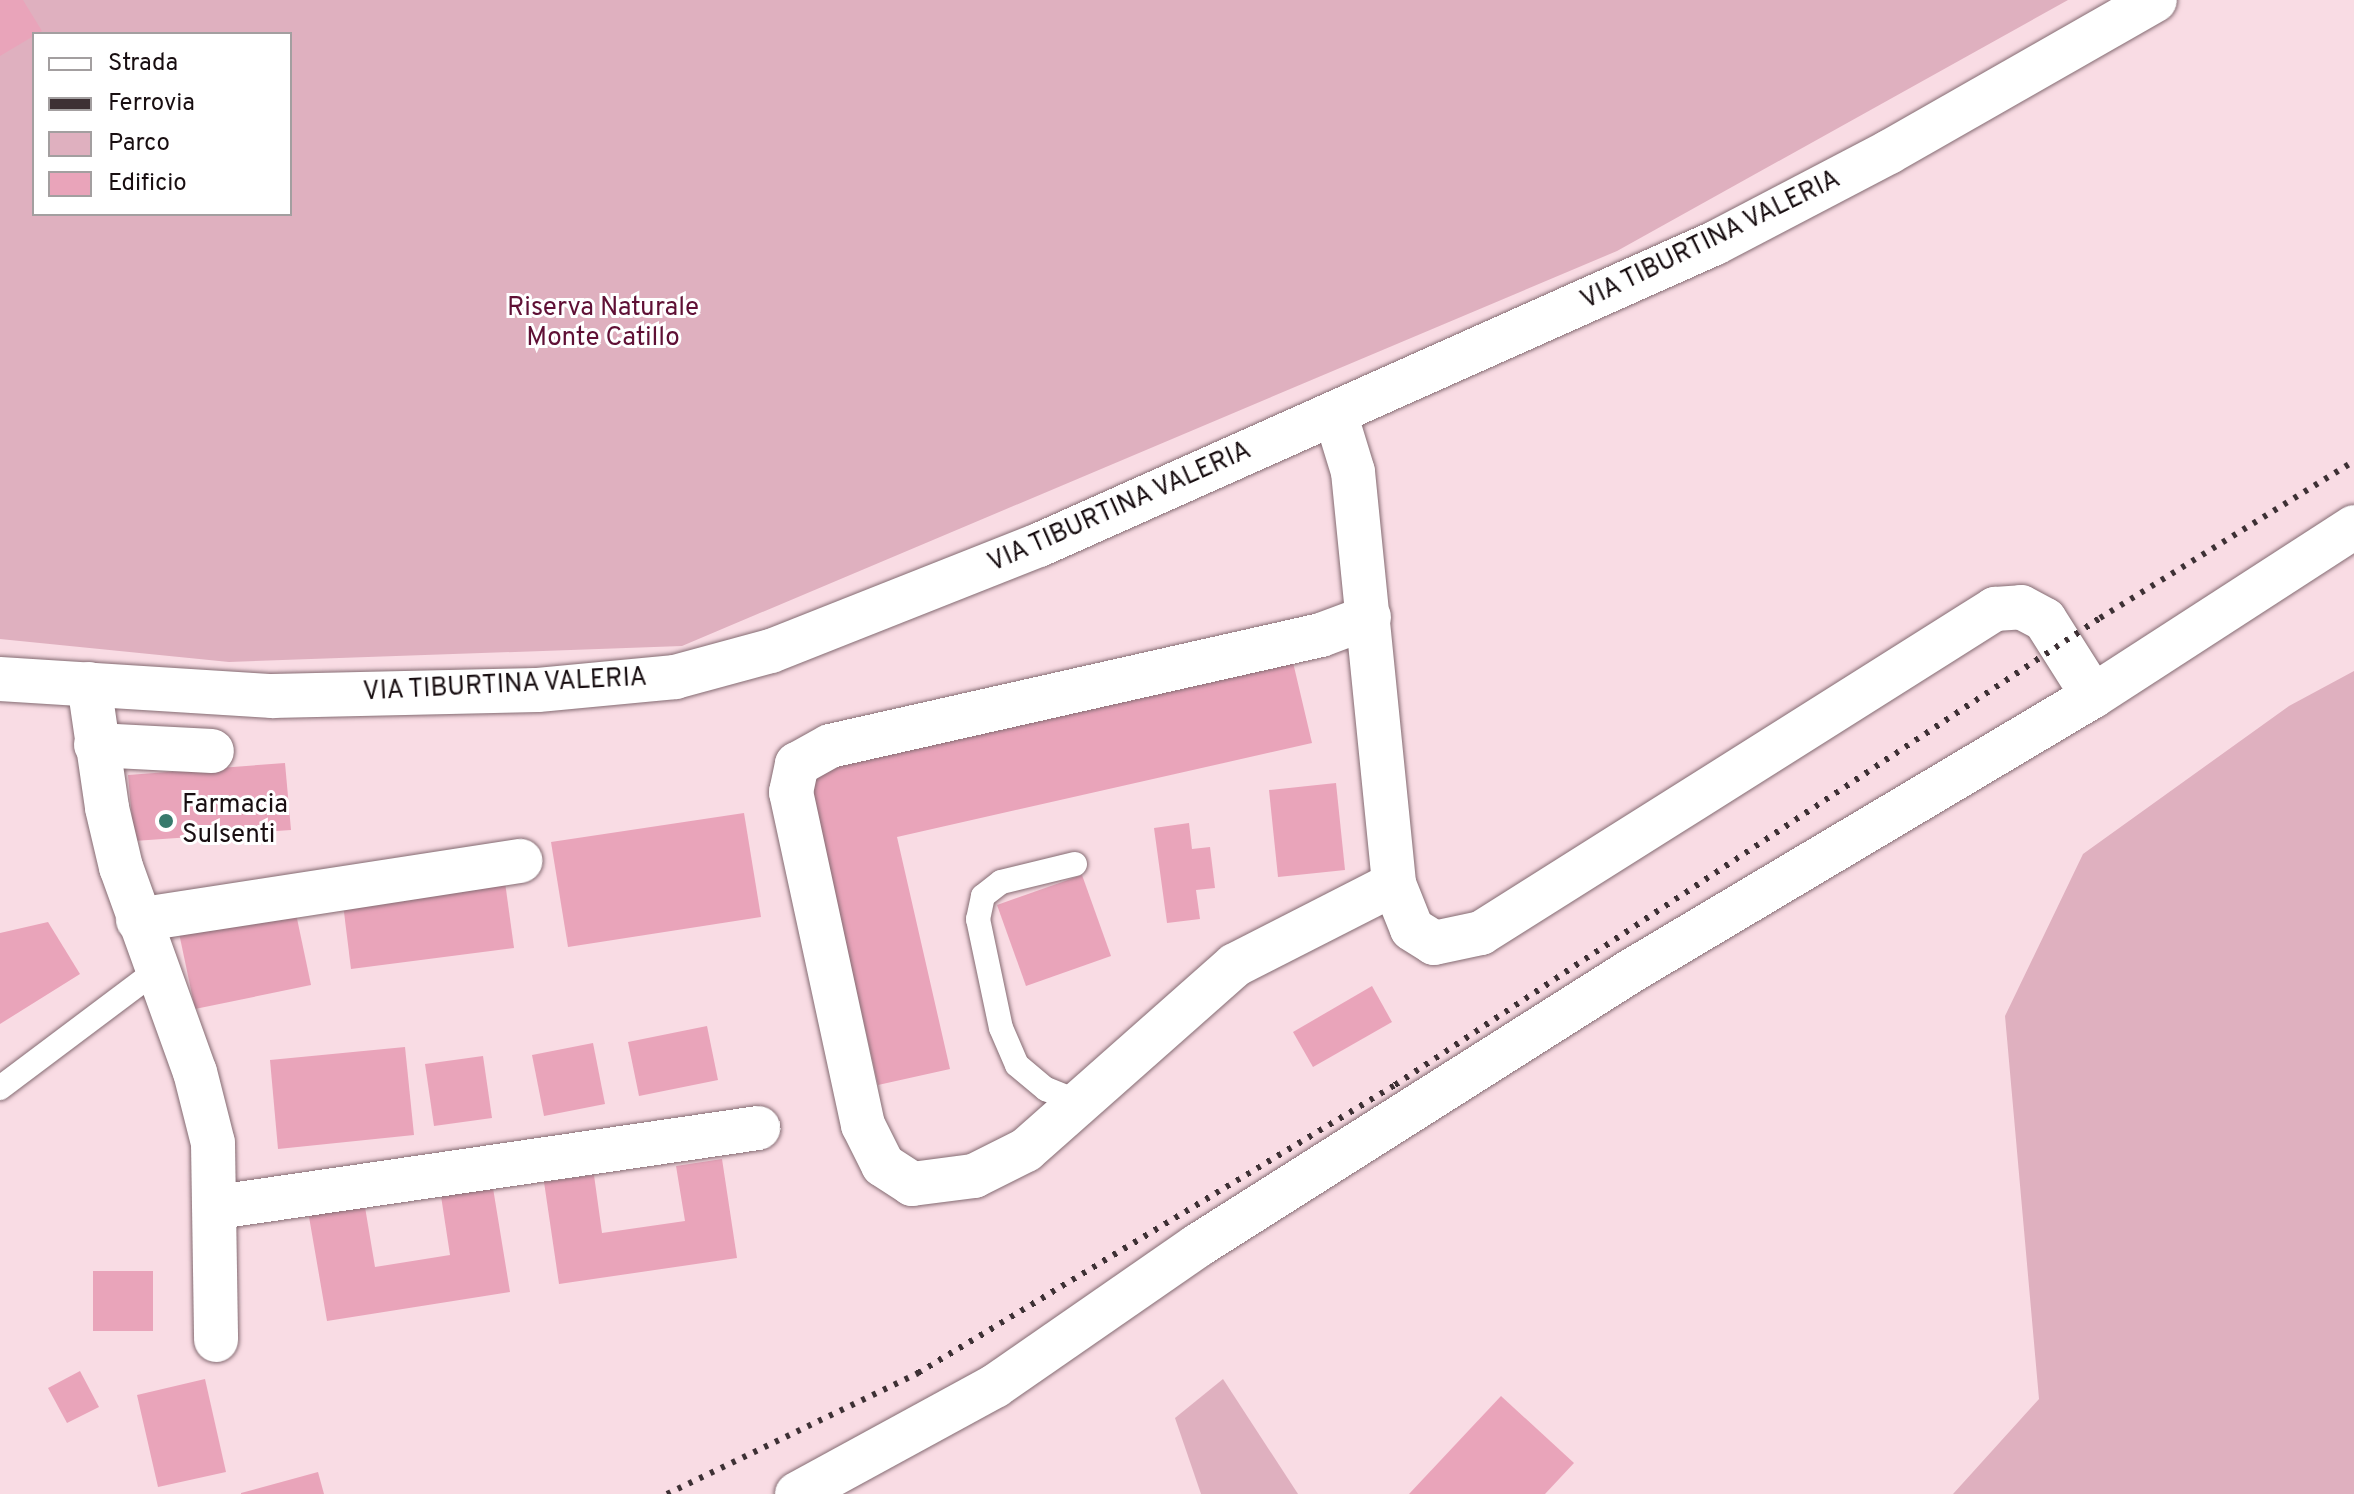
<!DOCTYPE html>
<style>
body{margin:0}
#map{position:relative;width:2354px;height:1494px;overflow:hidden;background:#f9dce4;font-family:Overpass,sans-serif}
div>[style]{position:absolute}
.green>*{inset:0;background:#dfb0bf}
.building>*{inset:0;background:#e9a4ba}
.roads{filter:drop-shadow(0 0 2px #846b72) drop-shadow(0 0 2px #846b72)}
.service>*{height:24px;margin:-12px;padding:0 12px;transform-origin:12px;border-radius:12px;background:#fff}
.minor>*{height:44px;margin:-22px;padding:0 22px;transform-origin:22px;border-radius:22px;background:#fff}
.primary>*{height:44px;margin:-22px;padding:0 22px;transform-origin:22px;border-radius:22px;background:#fff}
.rail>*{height:6px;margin-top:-3px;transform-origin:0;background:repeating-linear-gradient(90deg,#3d3034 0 4px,transparent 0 12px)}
.dots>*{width:22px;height:22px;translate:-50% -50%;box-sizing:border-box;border:4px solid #fff;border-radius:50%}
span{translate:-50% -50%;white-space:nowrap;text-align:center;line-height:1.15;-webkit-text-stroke:6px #fff;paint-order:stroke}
.street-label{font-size:26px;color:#180e11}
.park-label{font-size:26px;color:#5f1035}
.poi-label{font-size:26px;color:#180e11}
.left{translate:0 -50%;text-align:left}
.legend{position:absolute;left:32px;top:32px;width:260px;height:184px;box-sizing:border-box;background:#fff;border:2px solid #a39fa0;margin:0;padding:10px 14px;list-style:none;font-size:24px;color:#180e11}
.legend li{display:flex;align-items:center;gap:16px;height:40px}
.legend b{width:40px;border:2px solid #a39fa0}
</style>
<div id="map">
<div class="green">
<i style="clip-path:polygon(evenodd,0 0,2068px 0,1617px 251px,682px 646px,229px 662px,0 639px,0 0,34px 34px,290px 34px,290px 214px,34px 214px,34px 34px)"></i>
<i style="clip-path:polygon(2354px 671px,2354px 1494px,1953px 1494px,2039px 1399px,2005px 1016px,2083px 854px,2289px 706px)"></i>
<i style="clip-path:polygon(1223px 1379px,1298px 1494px,1201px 1494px,1175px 1418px)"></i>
</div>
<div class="building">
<i style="clip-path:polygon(0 0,23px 0,42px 31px,0 56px)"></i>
<i style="clip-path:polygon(1292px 658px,1312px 743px,897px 837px,950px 1069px,878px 1085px,806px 768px)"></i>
<i style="clip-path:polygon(285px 763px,291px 830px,134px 841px,128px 775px)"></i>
<i style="clip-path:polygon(1336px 783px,1345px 870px,1278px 877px,1269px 790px)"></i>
<i style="clip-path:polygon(744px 813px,761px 917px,568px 947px,551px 842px)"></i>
<i style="clip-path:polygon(1189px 823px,1192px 849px,1210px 847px,1215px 888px,1196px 890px,1200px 919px,1167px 923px,1154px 828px)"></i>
<i style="clip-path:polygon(1082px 875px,1111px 956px,1026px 986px,997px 905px)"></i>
<i style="clip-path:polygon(505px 882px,514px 948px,351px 969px,343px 904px)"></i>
<i style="clip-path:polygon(295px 909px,311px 985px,195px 1009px,179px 933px)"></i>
<i style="clip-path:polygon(48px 922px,80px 974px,0 1024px,0 933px)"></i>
<i style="clip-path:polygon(1372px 986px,1392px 1022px,1313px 1067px,1293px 1032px)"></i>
<i style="clip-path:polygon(707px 1026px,718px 1080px,639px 1096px,628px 1042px)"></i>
<i style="clip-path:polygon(593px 1043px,605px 1104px,544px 1116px,532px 1055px)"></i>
<i style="clip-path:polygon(405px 1047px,414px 1135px,278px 1149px,270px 1060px)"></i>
<i style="clip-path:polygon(483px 1056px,492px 1118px,434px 1126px,425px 1064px)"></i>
<i style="clip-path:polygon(722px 1159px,737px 1258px,559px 1284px,544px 1182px,594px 1175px,602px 1233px,685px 1221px,676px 1166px)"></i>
<i style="clip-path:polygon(493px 1188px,510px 1292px,327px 1321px,308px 1211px,364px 1201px,375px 1267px,450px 1255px,441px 1196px)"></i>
<i style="clip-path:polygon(93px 1271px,153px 1271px,153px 1331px,93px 1331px)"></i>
<i style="clip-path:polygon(80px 1371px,99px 1407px,67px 1423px,48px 1388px)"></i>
<i style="clip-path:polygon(205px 1379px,226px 1472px,158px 1487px,137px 1395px)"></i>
<i style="clip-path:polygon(1501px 1396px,1574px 1463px,1545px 1494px,1409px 1494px)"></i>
<i style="clip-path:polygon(318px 1472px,324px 1494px,241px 1494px,241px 1493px)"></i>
</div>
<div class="roads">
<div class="service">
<i style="left:1075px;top:864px;width:76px;rotate:166.3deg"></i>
<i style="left:1001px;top:882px;width:23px;rotate:142deg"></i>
<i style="left:983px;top:896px;width:24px;rotate:102deg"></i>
<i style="left:978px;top:919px;width:111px;rotate:78.1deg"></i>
<i style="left:1001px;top:1028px;width:40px;rotate:66.6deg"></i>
<i style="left:1017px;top:1065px;width:38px;rotate:40deg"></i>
<i style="left:1046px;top:1089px;width:38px;rotate:22deg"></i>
<i style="left:0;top:1088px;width:195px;rotate:-36.9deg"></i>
</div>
<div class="minor">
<i style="left:1335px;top:413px;width:62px;rotate:73deg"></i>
<i style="left:1353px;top:472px;width:414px;rotate:84.3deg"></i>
<i style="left:1394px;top:884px;width:48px;rotate:68.2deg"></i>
<i style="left:1412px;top:929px;width:26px;rotate:32deg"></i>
<i style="left:1434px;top:943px;width:48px;rotate:-12deg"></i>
<i style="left:1481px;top:933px;width:608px;rotate:-32.23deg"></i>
<i style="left:1995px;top:609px;width:26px;rotate:-4deg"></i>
<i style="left:2021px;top:607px;width:27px;rotate:28deg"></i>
<i style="left:2045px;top:620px;width:90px;rotate:57.7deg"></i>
<i style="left:1369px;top:617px;width:51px;rotate:159.4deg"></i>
<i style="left:1321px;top:635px;width:503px;rotate:167.26deg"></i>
<i style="left:830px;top:746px;width:38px;rotate:151deg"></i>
<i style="left:797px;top:764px;width:29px;rotate:102deg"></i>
<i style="left:791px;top:792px;width:341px;rotate:77.8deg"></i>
<i style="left:863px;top:1125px;width:45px;rotate:63.4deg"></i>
<i style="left:883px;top:1165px;width:35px;rotate:33deg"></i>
<i style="left:912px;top:1184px;width:63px;rotate:-7.4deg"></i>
<i style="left:974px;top:1176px;width:58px;rotate:-26.6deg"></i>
<i style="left:1026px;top:1150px;width:279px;rotate:-41.5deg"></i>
<i style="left:1235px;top:965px;width:178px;rotate:-27deg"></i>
<i style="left:89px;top:684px;width:125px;rotate:81.7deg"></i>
<i style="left:107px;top:808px;width:61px;rotate:76.7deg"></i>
<i style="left:121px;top:867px;width:218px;rotate:70.2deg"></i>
<i style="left:195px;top:1072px;width:73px;rotate:75.8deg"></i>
<i style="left:213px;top:1143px;width:197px;rotate:89.1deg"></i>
<i style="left:96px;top:745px;width:116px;rotate:3deg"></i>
<i style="left:138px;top:920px;width:387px;rotate:-8.8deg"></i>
<i style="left:218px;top:1207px;width:546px;rotate:-8.32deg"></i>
<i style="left:797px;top:1494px;width:226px;rotate:-28.6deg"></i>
<i style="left:995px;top:1386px;width:246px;rotate:-34.7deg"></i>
<i style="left:1197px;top:1246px;width:514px;rotate:-32.36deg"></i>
<i style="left:1631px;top:971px;width:538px;rotate:-30.76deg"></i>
<i style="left:2093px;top:696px;width:311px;rotate:-32.9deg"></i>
</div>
<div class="primary">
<i style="left:0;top:679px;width:273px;rotate:3.6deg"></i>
<i style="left:272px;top:696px;width:266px;rotate:-1.3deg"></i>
<i style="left:538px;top:690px;width:138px;rotate:-5.4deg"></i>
<i style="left:675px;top:677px;width:99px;rotate:-15.2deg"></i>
<i style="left:771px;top:651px;width:288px;rotate:-21.6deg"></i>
<i style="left:1039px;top:545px;width:740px;rotate:-24.07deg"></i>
<i style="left:1715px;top:243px;width:196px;rotate:-27.6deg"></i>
<i style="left:1889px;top:152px;width:306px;rotate:-29.7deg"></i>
</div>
</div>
<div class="rail">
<i style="left:667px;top:1494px;width:279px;rotate:-25.7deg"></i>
<i style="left:918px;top:1373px;width:557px;rotate:-31.12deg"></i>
<i style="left:1395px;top:1085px;width:846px;rotate:-33.52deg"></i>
<i style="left:2100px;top:618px;width:299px;rotate:-31.7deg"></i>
</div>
<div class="dots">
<i style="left:166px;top:821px;background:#377a6c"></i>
</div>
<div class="street-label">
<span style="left:1711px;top:241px;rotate:-26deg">VIA TIBURTINA VALERIA</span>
<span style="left:1120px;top:508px;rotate:-24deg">VIA TIBURTINA VALERIA</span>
<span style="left:505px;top:686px;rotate:-3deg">VIA TIBURTINA VALERIA</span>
</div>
<div class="park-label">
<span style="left:603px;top:324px">Riserva Naturale<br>Monte Catillo</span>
</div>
<div class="poi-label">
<span class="left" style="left:182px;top:821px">Farmacia<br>Sulsenti</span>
</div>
<ul class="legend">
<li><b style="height:10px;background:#fff"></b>Strada</li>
<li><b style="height:10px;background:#3d3034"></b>Ferrovia</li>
<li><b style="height:22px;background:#dfb0bf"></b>Parco</li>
<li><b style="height:22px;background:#e9a4ba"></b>Edificio</li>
</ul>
</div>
